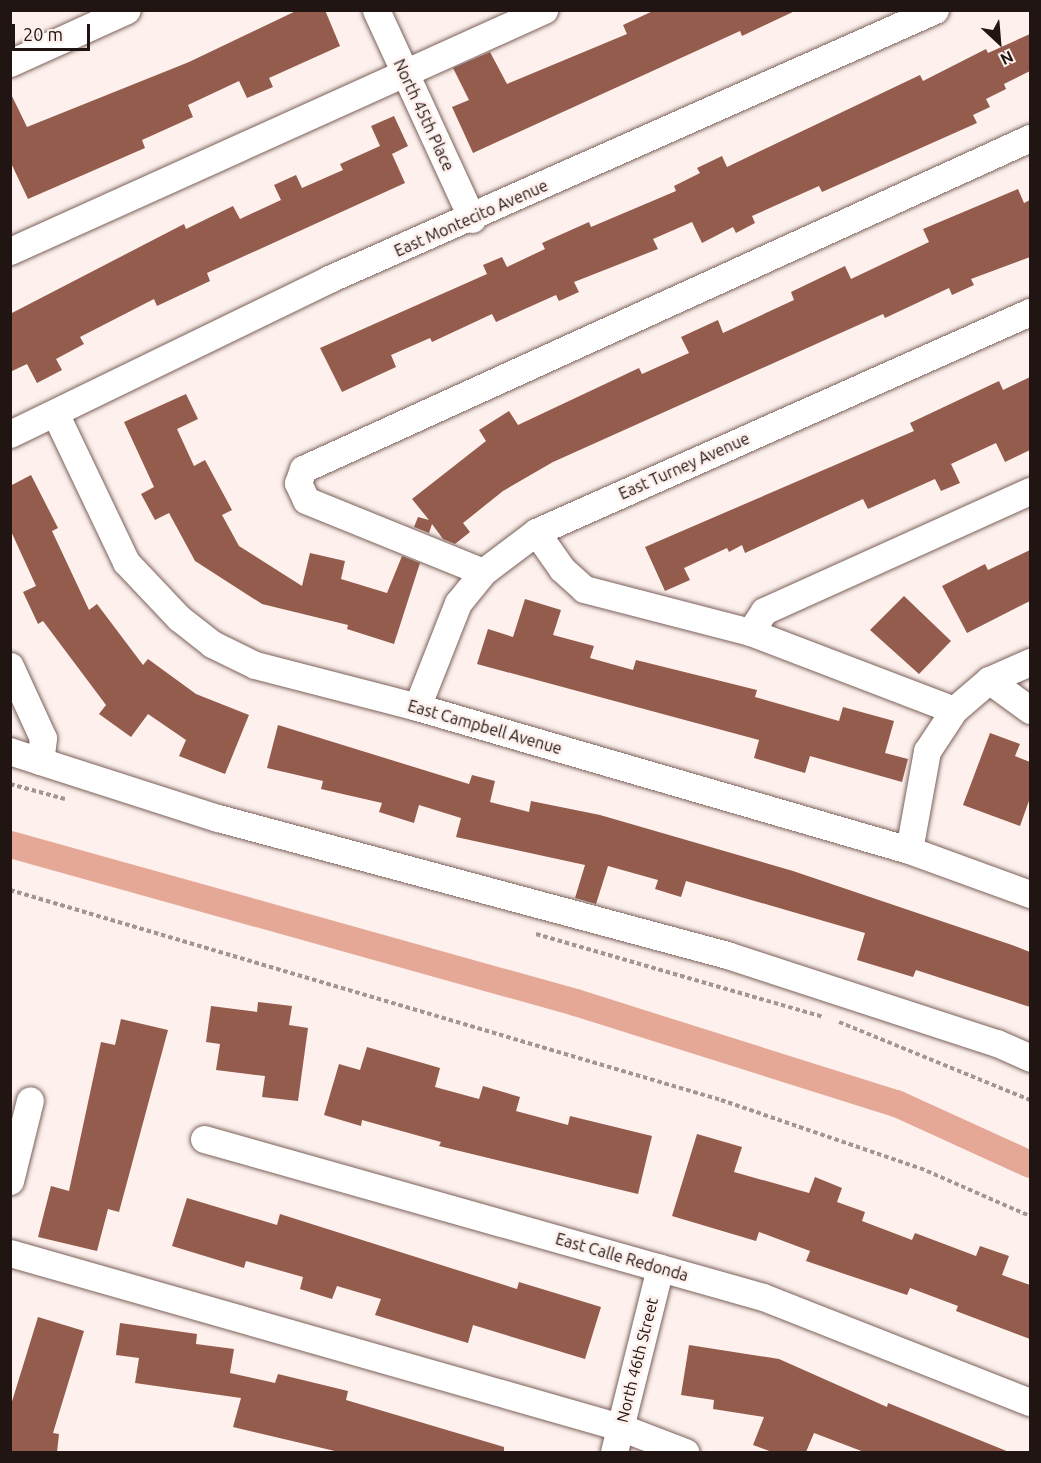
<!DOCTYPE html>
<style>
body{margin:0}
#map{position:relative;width:1041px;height:1463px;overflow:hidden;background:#fdf0ed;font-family:Ubuntu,sans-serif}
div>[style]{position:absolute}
.canal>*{height:27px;margin:-13.5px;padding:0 13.5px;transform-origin:13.5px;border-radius:13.5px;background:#e6a896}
.building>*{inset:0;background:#945c4c}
.path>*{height:4px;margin-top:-2px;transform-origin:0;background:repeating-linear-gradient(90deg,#a29592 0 4.5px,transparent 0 7.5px)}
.roads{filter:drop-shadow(0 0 2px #7b615a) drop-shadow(0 0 2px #7b615a)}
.minor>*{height:27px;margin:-13.5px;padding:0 13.5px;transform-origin:13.5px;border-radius:13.5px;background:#fff}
span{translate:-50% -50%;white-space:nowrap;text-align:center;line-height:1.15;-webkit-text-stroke:5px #fdf0ed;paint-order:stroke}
.street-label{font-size:16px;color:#201512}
.frame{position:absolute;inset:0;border:12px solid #201512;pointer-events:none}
.north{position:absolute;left:969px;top:12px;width:60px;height:60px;-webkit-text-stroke:4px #fdf0ed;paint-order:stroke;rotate:154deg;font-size:16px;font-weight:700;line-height:24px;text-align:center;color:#201512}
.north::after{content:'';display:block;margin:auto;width:21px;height:27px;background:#201512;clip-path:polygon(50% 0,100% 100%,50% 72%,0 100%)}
.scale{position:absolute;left:12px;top:24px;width:78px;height:27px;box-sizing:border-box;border:3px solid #201512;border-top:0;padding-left:8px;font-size:18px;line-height:21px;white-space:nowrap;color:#201512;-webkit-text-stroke:4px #fdf0ed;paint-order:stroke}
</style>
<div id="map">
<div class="canal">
<i style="left:10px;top:844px;width:587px;rotate:15.62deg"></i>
<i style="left:575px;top:1002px;width:337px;rotate:17.5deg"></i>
<i style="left:896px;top:1103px;width:147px;rotate:24.5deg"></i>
</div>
<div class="building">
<i style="clip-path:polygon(298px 10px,325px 10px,340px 46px,269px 78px,273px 87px,247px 98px,239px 81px,188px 105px,193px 117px,142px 140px,145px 148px,28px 199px,10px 161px,10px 92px,27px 127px,189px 62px)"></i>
<i style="clip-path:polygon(655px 10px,797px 10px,742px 36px,740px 31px,473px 153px,452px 107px,469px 100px,453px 68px,490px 52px,507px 84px,627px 34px,623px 25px)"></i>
<i style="clip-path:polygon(1030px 34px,1030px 71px,1004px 84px,1006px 89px,986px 99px,990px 107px,973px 115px,977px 123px,822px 192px,819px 186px,752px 216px,755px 223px,736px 233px,733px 227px,702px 243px,692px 222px,653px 239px,658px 249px,574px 282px,579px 292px,559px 301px,556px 295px,496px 322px,492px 314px,432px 342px,430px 338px,391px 355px,396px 367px,342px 392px,320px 348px,487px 274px,483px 265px,502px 257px,507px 267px,545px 249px,542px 243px,589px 222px,591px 227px,676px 191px,674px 186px,700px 173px,697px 168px,722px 156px,727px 167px,920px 75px,923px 81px,986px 49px,988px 53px)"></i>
<i style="clip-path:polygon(394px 116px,408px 146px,392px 154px,405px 183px,207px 273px,210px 281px,157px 306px,154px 299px,80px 337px,84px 344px,56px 359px,62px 370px,37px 383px,27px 364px,10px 372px,10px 314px,184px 224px,186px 229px,233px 206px,240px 219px,281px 200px,274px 185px,296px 175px,302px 188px,343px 170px,340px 164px,380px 146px,371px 126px)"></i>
<i style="clip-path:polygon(1018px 189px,1024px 203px,1030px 200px,1030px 257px,971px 279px,974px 285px,952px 295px,949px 288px,885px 318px,883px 314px,553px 462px,503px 491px,463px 523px,470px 532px,455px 544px,443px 539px,432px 524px,429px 533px,414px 527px,418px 517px,429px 520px,412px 499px,486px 441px,479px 430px,509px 411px,518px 425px,639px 368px,642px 374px,689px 353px,681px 337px,718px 320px,723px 333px,794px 300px,791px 292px,845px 266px,851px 279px,929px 242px,923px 229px)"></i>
<i style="clip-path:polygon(1030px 377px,1030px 450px,1005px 462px,996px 443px,951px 464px,960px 483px,941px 491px,935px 479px,868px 509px,863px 499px,745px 553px,742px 545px,729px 552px,727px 548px,684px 568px,690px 580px,665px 591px,645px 547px,914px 431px,910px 423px,999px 381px,1003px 390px)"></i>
<i style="clip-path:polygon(186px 394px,198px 419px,177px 429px,194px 466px,205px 460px,232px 510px,222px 515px,239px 546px,302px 586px,310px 553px,345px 561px,341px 579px,387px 593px,402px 556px,420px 563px,394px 644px,347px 629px,348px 625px,262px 604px,195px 561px,169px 513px,155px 520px,141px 494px,154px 487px,124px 422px)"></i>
<i style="clip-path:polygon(31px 475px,58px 528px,52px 531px,89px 610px,97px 604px,143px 665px,148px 659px,196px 694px,249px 715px,225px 774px,179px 756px,186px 740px,148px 714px,131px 737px,99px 714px,106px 705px,43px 621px,38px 624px,23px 592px,36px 586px,10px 529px,10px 486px)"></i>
<i style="clip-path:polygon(1030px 550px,1030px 601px,967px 633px,942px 586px,985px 564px,988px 570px)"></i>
<i style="clip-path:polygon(904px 596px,951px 641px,919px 674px,870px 630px)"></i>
<i style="clip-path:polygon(525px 599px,561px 610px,553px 635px,594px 646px,590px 658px,633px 670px,636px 660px,757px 690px,755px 697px,839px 721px,843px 707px,894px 721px,885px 753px,908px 759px,902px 782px,810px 756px,805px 773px,754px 758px,759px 740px,477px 664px,488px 629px,513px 637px)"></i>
<i style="clip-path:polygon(278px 725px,469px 784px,472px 775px,495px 781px,490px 802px,529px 812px,531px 801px,600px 815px,793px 871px,1012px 945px,1030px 952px,1030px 1007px,916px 970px,913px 977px,857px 960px,865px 933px,686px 881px,681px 897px,655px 889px,658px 880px,608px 866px,596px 904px,575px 898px,585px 865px,456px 837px,461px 818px,419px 805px,414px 823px,379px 812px,382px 803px,321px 789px,323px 781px,267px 768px)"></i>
<i style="clip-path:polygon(990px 733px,1020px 744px,1015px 756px,1030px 762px,1030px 798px,1020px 826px,963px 805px)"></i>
<i style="clip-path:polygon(258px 1002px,292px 1006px,289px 1025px,308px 1028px,298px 1101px,262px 1097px,265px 1076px,216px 1070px,220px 1044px,206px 1042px,211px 1006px,257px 1012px)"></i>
<i style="clip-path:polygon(121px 1019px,168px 1030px,119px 1212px,108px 1209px,97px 1251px,38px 1237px,51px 1186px,69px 1191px,101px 1042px,115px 1045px)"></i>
<i style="clip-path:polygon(367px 1047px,440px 1068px,435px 1087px,479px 1099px,483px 1086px,520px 1097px,516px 1111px,568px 1125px,570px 1116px,652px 1136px,638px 1194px,439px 1146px,441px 1142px,362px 1120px,361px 1126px,324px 1115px,339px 1064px,360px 1070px)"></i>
<i style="clip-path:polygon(697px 1134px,742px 1147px,734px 1172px,809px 1193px,815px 1177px,842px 1188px,837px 1202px,865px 1212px,862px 1221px,912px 1240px,915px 1233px,976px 1256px,980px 1246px,1009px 1256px,1002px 1275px,1030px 1285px,1030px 1339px,956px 1311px,958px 1306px,910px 1288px,907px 1295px,806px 1261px,810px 1251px,759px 1232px,756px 1241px,672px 1216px)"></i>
<i style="clip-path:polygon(187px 1198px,277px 1225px,280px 1214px,517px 1289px,519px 1282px,601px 1307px,585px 1359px,473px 1325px,468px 1343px,375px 1315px,381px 1299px,337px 1286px,332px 1299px,300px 1289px,303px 1277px,246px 1261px,244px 1268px,172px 1246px)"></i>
<i style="clip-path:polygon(38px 1317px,84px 1331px,53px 1433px,59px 1434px,57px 1452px,10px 1452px,10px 1408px)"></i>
<i style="clip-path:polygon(120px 1323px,197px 1334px,196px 1344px,234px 1349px,230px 1373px,275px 1383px,278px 1374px,348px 1391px,346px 1400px,504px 1447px,504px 1452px,339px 1452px,233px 1427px,241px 1398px,135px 1383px,139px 1358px,116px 1355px)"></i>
<i style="clip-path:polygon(689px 1345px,779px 1359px,887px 1407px,888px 1403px,1009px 1452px,864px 1452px,814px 1433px,806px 1452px,772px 1452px,753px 1445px,764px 1417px,713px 1409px,714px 1400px,681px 1395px)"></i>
</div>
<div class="path">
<i style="left:10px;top:784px;width:57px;rotate:15.3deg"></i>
<i style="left:10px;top:890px;width:741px;rotate:16.45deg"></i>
<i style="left:721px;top:1100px;width:210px;rotate:18.9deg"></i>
<i style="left:920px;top:1168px;width:120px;rotate:23.6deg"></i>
<i style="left:536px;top:934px;width:299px;rotate:16.1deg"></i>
<i style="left:839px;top:1022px;width:206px;rotate:22.2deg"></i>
</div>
<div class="roads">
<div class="minor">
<i style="left:376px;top:10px;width:230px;rotate:65.3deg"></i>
<i style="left:10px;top:63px;width:128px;rotate:-24.4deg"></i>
<i style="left:10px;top:251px;width:586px;rotate:-24.29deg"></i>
<i style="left:55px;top:413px;width:165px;rotate:64.5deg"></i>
<i style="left:126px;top:562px;width:77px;rotate:46.6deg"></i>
<i style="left:179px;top:618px;width:42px;rotate:38.2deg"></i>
<i style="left:212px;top:644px;width:48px;rotate:26deg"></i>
<i style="left:255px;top:665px;width:167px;rotate:14.5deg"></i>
<i style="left:417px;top:707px;width:512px;rotate:16.21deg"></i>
<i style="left:909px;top:850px;width:129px;rotate:20deg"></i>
<i style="left:10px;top:434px;width:355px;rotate:-25.9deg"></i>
<i style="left:329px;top:279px;width:663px;rotate:-23.94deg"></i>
<i style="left:536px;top:532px;width:45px;rotate:54.9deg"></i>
<i style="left:562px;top:569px;width:30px;rotate:42deg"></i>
<i style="left:584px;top:589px;width:171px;rotate:14.5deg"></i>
<i style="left:750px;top:632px;width:218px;rotate:20.9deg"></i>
<i style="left:483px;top:572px;width:191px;rotate:-157.9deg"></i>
<i style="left:306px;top:500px;width:19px;rotate:-115deg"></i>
<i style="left:298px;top:483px;width:15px;rotate:-70deg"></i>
<i style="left:303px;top:469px;width:799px;rotate:-24.48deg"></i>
<i style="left:750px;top:632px;width:25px;rotate:-56deg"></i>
<i style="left:764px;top:611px;width:292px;rotate:-24.3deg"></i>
<i style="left:10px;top:666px;width:79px;rotate:65.4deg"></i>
<i style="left:43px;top:738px;width:23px;rotate:97deg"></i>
<i style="left:40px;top:761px;width:32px;rotate:-162deg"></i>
<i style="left:989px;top:680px;width:51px;rotate:36.2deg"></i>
<i style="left:417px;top:707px;width:112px;rotate:-68.5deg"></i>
<i style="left:458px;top:603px;width:40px;rotate:-51deg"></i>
<i style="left:483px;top:572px;width:66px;rotate:-37deg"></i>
<i style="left:536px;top:532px;width:541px;rotate:-24.01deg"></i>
<i style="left:40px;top:761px;width:187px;rotate:17.8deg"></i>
<i style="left:218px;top:818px;width:527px;rotate:15.06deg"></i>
<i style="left:727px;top:955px;width:284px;rotate:18.1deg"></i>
<i style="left:997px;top:1043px;width:36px;rotate:24deg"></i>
<i style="left:909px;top:850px;width:101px;rotate:-79.7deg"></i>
<i style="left:927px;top:751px;width:49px;rotate:-56.6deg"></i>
<i style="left:954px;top:710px;width:46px;rotate:-40.6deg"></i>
<i style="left:989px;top:680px;width:45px;rotate:-23.7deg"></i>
<i style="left:204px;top:1139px;width:581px;rotate:15.78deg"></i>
<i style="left:763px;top:1297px;width:287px;rotate:21.5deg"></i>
<i style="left:10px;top:1181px;width:83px;rotate:-76.1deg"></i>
<i style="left:10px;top:1253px;width:634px;rotate:15.92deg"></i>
<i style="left:620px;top:1427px;width:70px;rotate:21deg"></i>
<i style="left:614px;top:1452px;width:190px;rotate:-76deg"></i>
</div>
</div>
<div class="street-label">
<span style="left:424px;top:115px;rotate:65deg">North 45th Place</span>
<span style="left:471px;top:218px;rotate:-24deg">East Montecito Avenue</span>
<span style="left:684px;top:466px;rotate:-24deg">East Turney Avenue</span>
<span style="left:485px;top:727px;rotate:16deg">East Campbell Avenue</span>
<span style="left:622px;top:1257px;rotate:16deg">East Calle Redonda</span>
<span style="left:637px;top:1360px;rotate:-76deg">North 46th Street</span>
</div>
<div class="frame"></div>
<div class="north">N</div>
<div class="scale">20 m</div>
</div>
